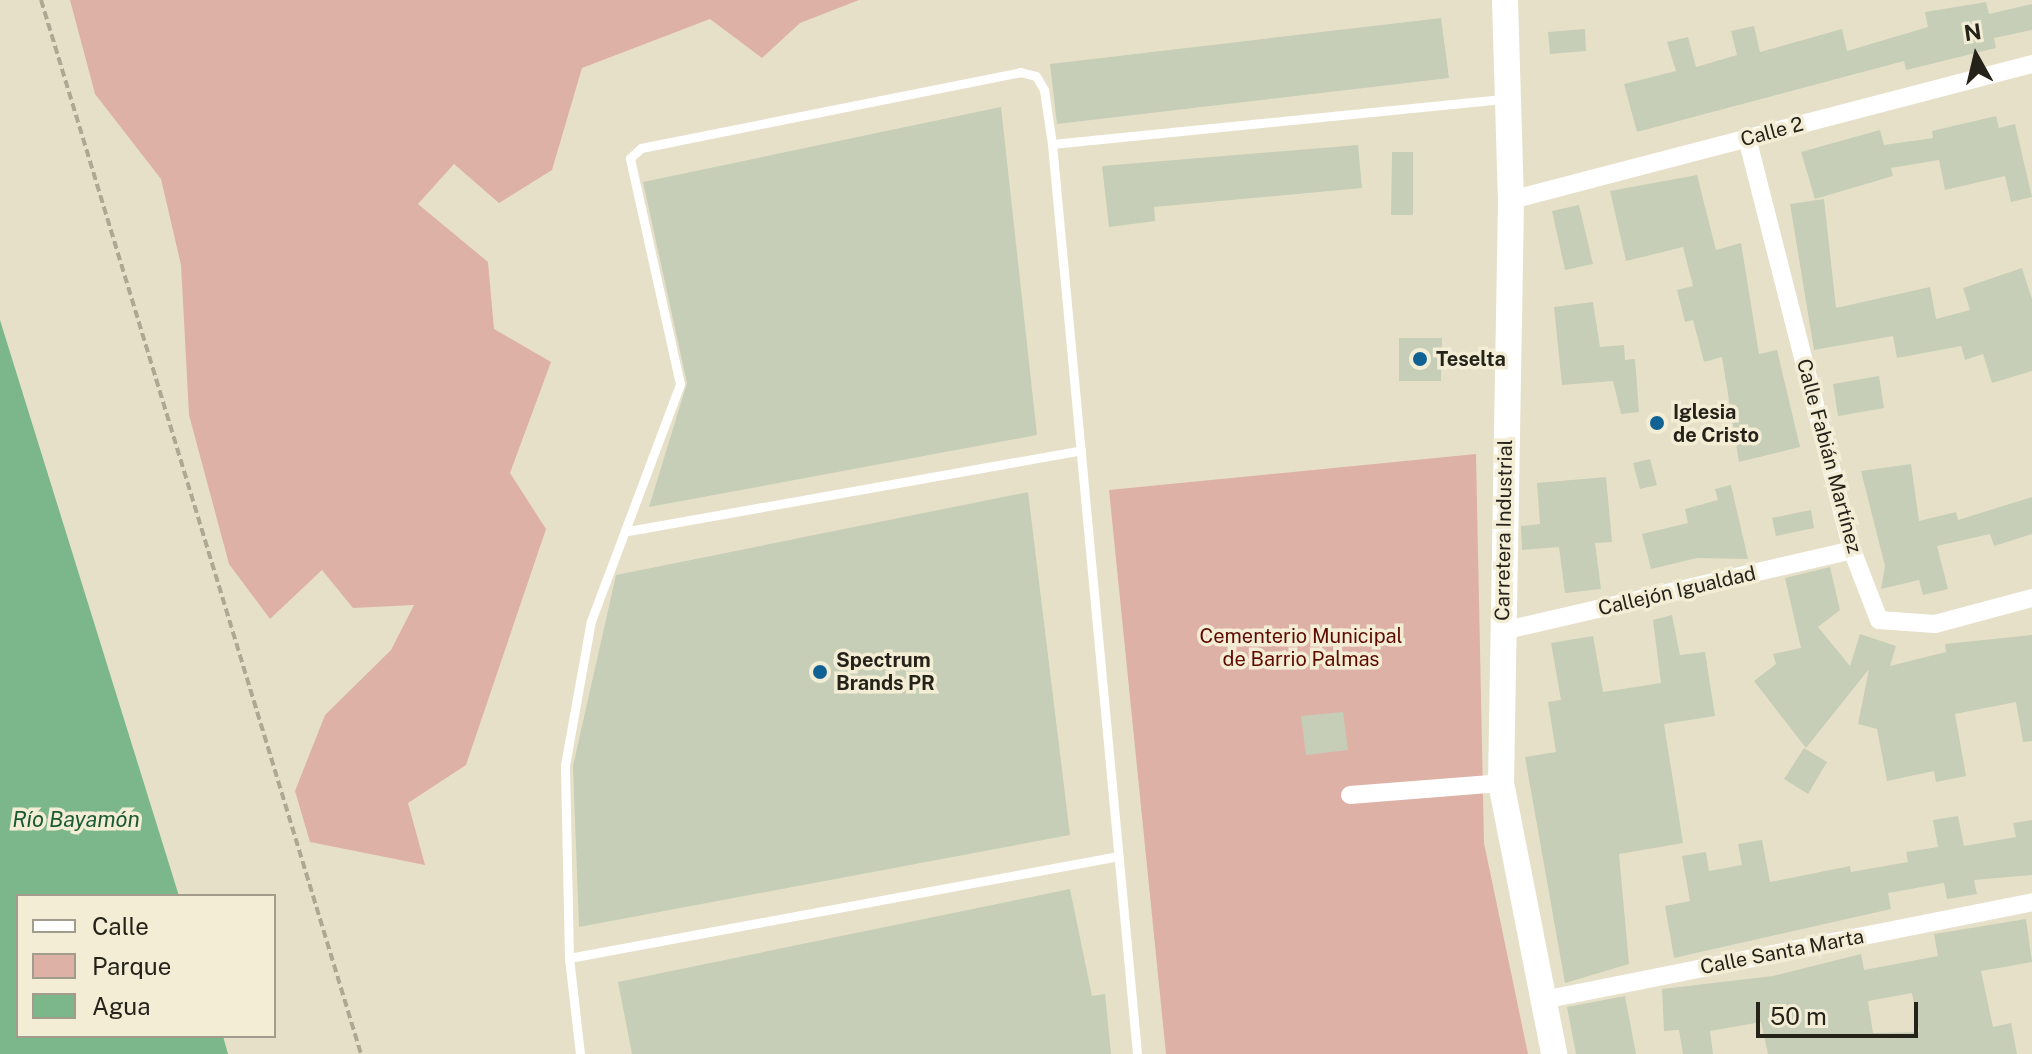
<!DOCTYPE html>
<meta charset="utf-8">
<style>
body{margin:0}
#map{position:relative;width:2032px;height:1054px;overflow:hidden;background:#e7e0c9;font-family:"Public Sans",sans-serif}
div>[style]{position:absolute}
.green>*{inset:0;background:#deb1a7}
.water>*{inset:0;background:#7cb78c}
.building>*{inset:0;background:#c6ceb7}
.path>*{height:4px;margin-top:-2px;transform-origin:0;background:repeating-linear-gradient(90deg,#ada794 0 8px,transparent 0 12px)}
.lane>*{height:9px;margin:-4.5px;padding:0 4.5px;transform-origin:4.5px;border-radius:4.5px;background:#fff}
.street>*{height:18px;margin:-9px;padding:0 9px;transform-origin:9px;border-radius:9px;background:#fff}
.secondary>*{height:26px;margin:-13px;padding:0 13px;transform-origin:13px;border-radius:13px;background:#fff}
.dots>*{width:22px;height:22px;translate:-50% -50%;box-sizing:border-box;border:4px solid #f4edd6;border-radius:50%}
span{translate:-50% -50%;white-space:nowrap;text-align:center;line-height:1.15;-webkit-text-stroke:7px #f4edd6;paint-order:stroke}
.street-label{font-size:20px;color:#25221a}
.poi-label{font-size:20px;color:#25221a;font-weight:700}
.left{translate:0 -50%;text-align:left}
.park-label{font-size:20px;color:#5e0a00}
.water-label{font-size:22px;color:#185a31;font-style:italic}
.legend{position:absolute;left:16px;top:894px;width:260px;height:144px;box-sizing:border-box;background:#f4edd6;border:2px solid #a19c8b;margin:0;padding:10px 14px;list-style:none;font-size:24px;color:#25221a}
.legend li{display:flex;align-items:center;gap:16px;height:40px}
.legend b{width:40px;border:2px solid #a19c8b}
.north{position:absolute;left:1936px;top:16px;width:80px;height:80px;-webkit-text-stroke:6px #f4edd6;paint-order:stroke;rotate:352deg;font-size:22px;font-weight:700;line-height:32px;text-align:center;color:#25221a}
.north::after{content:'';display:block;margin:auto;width:28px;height:36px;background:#25221a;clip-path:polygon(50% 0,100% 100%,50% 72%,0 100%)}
.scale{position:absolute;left:1756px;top:1002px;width:162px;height:36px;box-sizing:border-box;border:4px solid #25221a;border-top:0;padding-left:10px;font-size:24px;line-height:28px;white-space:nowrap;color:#25221a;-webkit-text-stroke:6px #f4edd6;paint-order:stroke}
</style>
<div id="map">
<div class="green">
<i style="clip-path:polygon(70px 0,859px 0,800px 23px,762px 58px,710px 19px,582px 68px,552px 170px,499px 203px,454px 164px,418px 204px,488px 262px,494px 329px,551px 362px,510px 473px,546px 529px,466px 765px,408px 803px,425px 865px,310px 842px,295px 791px,325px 715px,391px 650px,414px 605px,353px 608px,322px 570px,270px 619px,229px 564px,189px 415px,181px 265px,161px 179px,95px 94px)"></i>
<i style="clip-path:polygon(1476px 454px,1484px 843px,1528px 1054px,1166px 1054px,1109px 490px)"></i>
</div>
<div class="water">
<i style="clip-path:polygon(0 320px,179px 896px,18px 896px,18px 1036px,223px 1036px,228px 1054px,0 1054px)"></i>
</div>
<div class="building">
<i style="clip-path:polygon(1986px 2px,1989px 14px,2032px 4px,2032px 30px,1994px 38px,1996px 48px,1906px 70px,1904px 61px,1637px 132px,1624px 84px,1676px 71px,1667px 42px,1688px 37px,1696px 67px,1737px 55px,1731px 31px,1754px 26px,1760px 52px,1842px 29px,1847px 51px,1928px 27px,1925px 12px)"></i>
<i style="clip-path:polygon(1441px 18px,1449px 78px,1057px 124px,1050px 64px)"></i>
<i style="clip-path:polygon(1585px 29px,1586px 51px,1550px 54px,1548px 32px)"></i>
<i style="clip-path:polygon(1001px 107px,1037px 435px,649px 507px,687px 383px,643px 182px)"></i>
<i style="clip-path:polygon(1996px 116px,1999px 128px,2015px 124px,2032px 197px,2011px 202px,2005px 176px,1945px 190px,1939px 160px,1891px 168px,1893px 176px,1815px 199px,1801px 152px,1880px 130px,1884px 145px,1933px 138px,1932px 131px)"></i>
<i style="clip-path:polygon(1358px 145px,1362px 188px,1154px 207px,1155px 221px,1109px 227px,1102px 166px)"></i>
<i style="clip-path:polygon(1392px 152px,1413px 152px,1413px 215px,1391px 215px)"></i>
<i style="clip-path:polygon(1697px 175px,1716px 250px,1741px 243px,1759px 354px,1777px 350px,1800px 447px,1739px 462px,1722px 357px,1704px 362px,1693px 320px,1685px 322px,1677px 290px,1693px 286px,1683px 247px,1626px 261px,1610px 191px)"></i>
<i style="clip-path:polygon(1824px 199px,1836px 308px,1930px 287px,1936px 319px,1970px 310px,1963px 288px,2022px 268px,2032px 299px,2032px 371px,1992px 383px,1983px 354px,1965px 360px,1961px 346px,1897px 358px,1893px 336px,1814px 350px,1790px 204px)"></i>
<i style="clip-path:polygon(1579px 205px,1593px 264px,1565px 270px,1552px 211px)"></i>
<i style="clip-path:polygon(1593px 302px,1600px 347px,1624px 345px,1625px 360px,1635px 359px,1639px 412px,1621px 414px,1613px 381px,1562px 385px,1554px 307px)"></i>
<i style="clip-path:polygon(1399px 338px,1442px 338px,1441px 381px,1399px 381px)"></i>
<i style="clip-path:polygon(1879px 376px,1884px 408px,1838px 416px,1833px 384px)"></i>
<i style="clip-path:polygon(1650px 459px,1657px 485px,1640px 489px,1633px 463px)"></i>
<i style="clip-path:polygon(1911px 464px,1919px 521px,1956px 512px,1958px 520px,2032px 497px,2032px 534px,1994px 546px,1990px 534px,1937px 546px,1948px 589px,1923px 595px,1919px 580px,1881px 589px,1885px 566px,1861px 471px)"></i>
<i style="clip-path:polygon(1606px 477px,1612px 542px,1595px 543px,1601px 589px,1565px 593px,1559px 547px,1522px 550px,1521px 526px,1540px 524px,1537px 483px)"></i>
<i style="clip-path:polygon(1731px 485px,1748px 559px,1697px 558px,1651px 569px,1642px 534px,1688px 523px,1685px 509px,1718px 500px,1715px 489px)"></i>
<i style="clip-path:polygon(1028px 492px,1070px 835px,579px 927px,573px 766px,616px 575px)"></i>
<i style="clip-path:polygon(1811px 510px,1814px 528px,1776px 536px,1772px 518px)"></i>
<i style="clip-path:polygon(1830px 567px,1840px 610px,1818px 627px,1850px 666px,1860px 634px,1896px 646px,1890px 666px,1946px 652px,1945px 644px,2032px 635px,2032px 741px,2023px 742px,2016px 702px,1955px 714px,1966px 776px,1936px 782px,1934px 771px,1887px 781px,1877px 729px,1858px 724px,1869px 669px,1806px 748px,1754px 681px,1776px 664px,1773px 654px,1801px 648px,1785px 578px)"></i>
<i style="clip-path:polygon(1672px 615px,1680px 655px,1705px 652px,1715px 716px,1664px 724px,1683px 843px,1619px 854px,1629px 964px,1565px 983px,1525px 757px,1556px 752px,1548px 702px,1561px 700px,1551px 643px,1593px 636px,1603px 692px,1661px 683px,1653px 620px)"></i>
<i style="clip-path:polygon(1343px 712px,1348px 750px,1306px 755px,1301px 716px)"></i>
<i style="clip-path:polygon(1804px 748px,1827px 762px,1808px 794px,1784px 779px)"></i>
<i style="clip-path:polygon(1958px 816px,1964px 846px,2016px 837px,2013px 823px,2032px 820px,2032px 875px,1974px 880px,1977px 894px,1947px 899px,1944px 883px,1888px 893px,1891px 909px,1674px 958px,1665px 906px,1690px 901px,1682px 856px,1706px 852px,1709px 871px,1742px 865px,1738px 844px,1762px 840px,1770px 882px,1850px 866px,1851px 872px,1908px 862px,1906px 852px,1938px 847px,1933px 820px)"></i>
<i style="clip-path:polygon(1070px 889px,1092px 996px,1105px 994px,1111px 1054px,632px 1054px,618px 982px)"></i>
<i style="clip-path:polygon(evenodd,2026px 919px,2032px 962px,1981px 971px,1993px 1027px,2011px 1023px,2017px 1054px,1768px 1054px,1761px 1022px,1710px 1031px,1713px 1054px,1683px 1054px,1679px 1030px,1664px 1031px,1662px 989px,1773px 976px,1861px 954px,1864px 970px,1938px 956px,1934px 934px,2026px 919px,1912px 993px,1919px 1032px,1873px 1033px,1868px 1001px,1912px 993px)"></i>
<i style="clip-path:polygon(1625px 996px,1636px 1054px,1576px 1054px,1567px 1007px)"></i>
</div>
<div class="path">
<i style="left:41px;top:0;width:1102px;rotate:73.11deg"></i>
</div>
<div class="lane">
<i style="left:1052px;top:144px;width:455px;rotate:-5.7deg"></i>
<i style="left:628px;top:531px;width:460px;rotate:-10.1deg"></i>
<i style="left:569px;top:958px;width:559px;rotate:-10.51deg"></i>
<i style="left:580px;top:1054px;width:97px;rotate:-96.5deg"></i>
<i style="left:569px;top:958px;width:193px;rotate:-91.2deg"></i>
<i style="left:565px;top:765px;width:146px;rotate:-79.8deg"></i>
<i style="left:591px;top:621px;width:253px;rotate:-69.4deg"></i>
<i style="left:680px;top:384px;width:231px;rotate:-102.5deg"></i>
<i style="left:630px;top:158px;width:15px;rotate:-42deg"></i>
<i style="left:641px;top:148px;width:387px;rotate:-11.3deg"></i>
<i style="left:1020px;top:72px;width:16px;rotate:14deg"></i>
<i style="left:1036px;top:76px;width:16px;rotate:60deg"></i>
<i style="left:1044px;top:90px;width:55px;rotate:81.6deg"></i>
<i style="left:1052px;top:144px;width:914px;rotate:84.66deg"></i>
</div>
<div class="street">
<i style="left:1747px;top:138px;width:425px;rotate:75.7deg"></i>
<i style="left:1852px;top:550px;width:75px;rotate:68.9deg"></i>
<i style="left:1879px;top:620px;width:56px;rotate:4.1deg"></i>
<i style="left:1935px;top:624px;width:100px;rotate:-15deg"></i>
<i style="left:1511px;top:200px;width:538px;rotate:-14.63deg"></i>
<i style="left:1502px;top:631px;width:359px;rotate:-13deg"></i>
<i style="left:1350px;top:795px;width:151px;rotate:-4.5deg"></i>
<i style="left:1543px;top:1000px;width:499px;rotate:-11.3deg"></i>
</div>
<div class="secondary">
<i style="left:1505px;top:0;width:200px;rotate:88.3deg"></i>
<i style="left:1511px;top:200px;width:583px;rotate:90.98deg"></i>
<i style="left:1501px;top:783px;width:276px;rotate:78.9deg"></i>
</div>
<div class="dots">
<i style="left:1420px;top:359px;background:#116294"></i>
<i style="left:1657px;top:423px;background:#116294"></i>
<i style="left:820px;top:672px;background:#116294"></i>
</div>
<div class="street-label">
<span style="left:1772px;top:132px;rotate:-15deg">Calle 2</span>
<span style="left:1829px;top:456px;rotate:75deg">Calle Fabián Martínez</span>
<span style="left:1504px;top:530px;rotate:-89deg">Carretera Industrial</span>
<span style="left:1677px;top:591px;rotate:-13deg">Callejón Igualdad</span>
<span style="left:1782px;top:952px;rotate:-11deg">Calle Santa Marta</span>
</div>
<div class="poi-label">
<span class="left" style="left:1436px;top:359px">Teselta</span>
<span class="left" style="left:1673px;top:424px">Iglesia<br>de Cristo</span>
<span class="left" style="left:836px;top:672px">Spectrum<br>Brands PR</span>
</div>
<div class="park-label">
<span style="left:1301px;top:648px">Cementerio Municipal<br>de Barrio Palmas</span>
</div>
<div class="water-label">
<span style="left:76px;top:820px">Río Bayamón</span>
</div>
<ul class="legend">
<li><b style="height:10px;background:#fff"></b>Calle</li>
<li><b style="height:22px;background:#deb1a7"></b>Parque</li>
<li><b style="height:22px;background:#7cb78c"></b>Agua</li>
</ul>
<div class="north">N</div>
<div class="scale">50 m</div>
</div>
